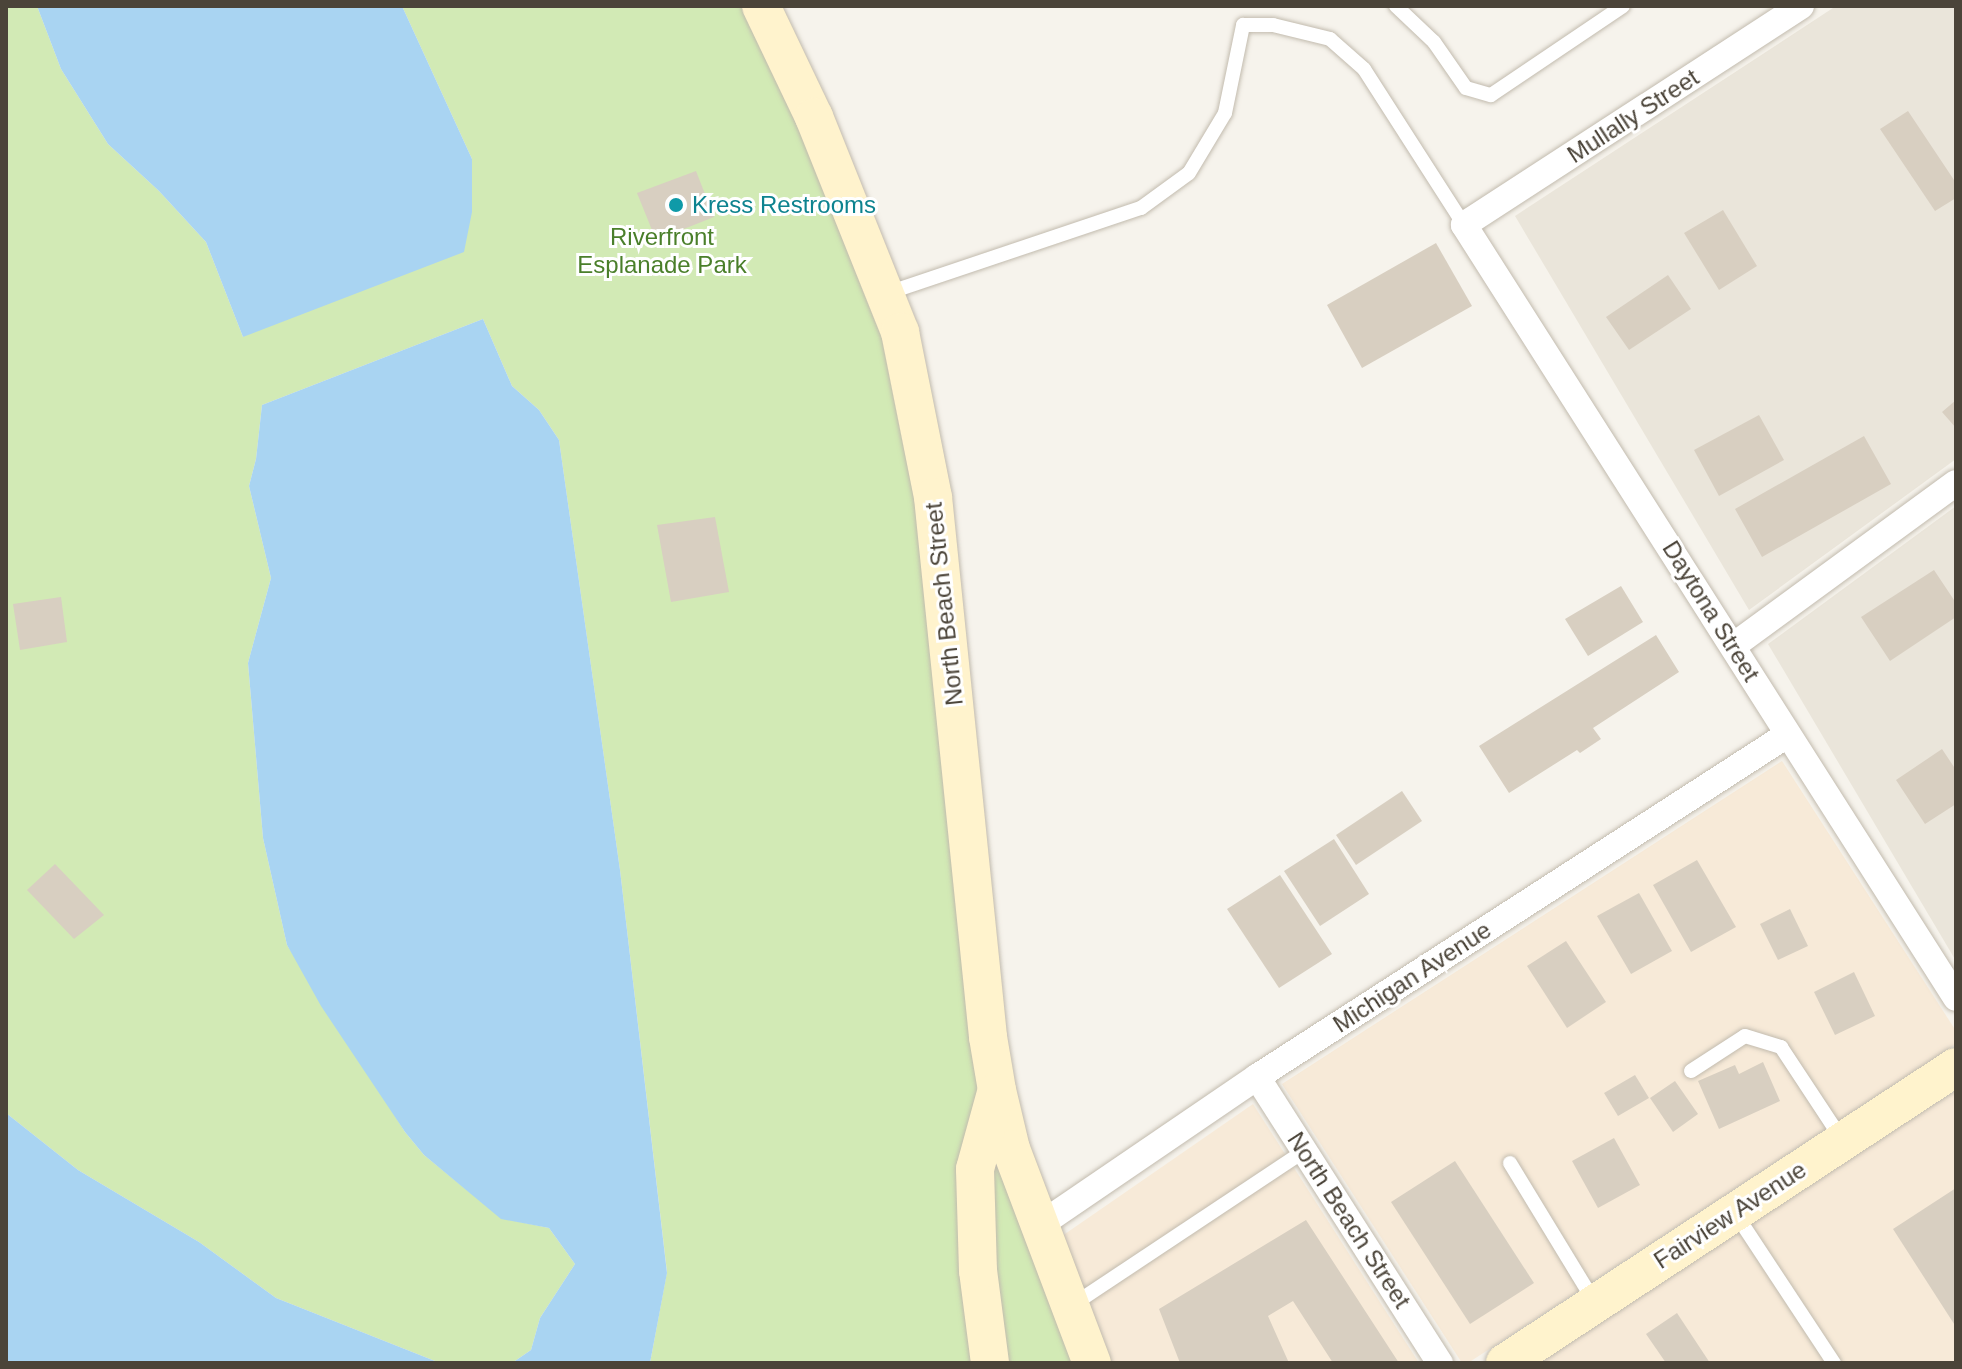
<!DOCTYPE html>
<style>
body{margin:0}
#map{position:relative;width:1962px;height:1369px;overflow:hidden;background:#f6f3ec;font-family:Arial,sans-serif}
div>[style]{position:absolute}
.residential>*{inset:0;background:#eae5da}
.commercial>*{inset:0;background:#f7ead8}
.green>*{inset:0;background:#d2eab5}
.water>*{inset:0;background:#a9d4f2}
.building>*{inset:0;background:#d8cfc1}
.roads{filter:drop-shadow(0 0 2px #c2bbae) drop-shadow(0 0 2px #c2bbae)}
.lane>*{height:14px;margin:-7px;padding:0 7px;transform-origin:7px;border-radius:7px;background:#fff}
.street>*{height:26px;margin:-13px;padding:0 13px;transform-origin:13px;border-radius:13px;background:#fff}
.secondary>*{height:38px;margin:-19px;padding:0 19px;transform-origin:19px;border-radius:19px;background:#fff3cd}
.dots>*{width:22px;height:22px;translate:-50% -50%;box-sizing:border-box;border:4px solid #fff;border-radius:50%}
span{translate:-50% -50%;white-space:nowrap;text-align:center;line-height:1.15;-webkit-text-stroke:6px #fff;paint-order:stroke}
.street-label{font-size:24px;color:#4b4439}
.culture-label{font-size:24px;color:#0d838f}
.left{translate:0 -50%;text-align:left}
.park-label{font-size:24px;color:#4a7f2a}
.frame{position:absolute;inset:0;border:8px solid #4b4439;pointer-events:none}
</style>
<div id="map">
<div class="residential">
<i style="clip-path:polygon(1836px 6px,1956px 6px,1956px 459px,1749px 610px,1515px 216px)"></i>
<i style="clip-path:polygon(1956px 506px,1956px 961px,1768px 644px)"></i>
</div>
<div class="commercial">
<i style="clip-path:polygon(1782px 761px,1956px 1031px,1956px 1044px,1468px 1363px,1462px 1363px,1282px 1084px)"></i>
<i style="clip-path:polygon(1956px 1090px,1956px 1363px,1538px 1363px,1604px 1319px)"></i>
<i style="clip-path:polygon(1253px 1104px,1419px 1363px,1111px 1363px,1062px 1236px)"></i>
</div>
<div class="green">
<i style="clip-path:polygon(6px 6px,37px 6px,61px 69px,108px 144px,159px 191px,206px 242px,243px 337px,472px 159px,402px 6px,761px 6px,900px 332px,988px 1037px,1092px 1363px,650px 1363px,667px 1272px,620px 870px,559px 440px,539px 410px,512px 386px,483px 319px,262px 405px,256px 459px,249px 486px,271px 578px,248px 663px,263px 838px,287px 945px,405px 1132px,424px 1155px,501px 1218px,549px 1228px,575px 1264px,540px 1318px,531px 1350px,512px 1363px,440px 1363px,276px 1298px,199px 1242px,78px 1170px,6px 1113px)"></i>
</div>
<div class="water">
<i style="clip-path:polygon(37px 6px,402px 6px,472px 159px,472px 212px,464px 252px,243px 337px,206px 242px,159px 191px,108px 144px,61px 69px)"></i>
<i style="clip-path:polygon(483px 319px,512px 386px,539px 410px,559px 440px,620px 870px,667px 1273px,650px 1363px,512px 1363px,531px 1350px,540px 1318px,575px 1264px,549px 1228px,501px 1219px,424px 1155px,405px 1132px,321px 1006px,287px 945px,263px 838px,248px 663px,271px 578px,249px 486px,256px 459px,262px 405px)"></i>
<i style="clip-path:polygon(6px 1113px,78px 1170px,199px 1242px,276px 1298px,440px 1363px,6px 1363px)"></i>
</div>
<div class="building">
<i style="clip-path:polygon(1908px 111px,1956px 183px,1956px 198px,1935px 211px,1880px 129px)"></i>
<i style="clip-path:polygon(696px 171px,714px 217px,656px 240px,637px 193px)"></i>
<i style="clip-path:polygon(1723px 210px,1757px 266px,1719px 290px,1684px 233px)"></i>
<i style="clip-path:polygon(1436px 243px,1472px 306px,1362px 368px,1327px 305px)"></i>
<i style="clip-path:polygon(1668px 275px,1691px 309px,1629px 350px,1606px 317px)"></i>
<i style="clip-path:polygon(1956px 400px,1956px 428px,1942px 412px)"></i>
<i style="clip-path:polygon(1759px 415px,1784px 460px,1719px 496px,1694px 450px)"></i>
<i style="clip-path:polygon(1864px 436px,1891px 484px,1762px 557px,1735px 509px)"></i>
<i style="clip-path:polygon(715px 517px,729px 592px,671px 602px,657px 525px)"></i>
<i style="clip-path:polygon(1934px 570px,1956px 603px,1956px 617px,1890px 661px,1861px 617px)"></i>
<i style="clip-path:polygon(1621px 586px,1643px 622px,1588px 656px,1565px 619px)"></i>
<i style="clip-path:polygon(61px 597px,67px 642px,20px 650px,13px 604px)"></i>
<i style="clip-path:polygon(1656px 635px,1679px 672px,1593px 728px,1601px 739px,1580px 753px,1577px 750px,1509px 793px,1479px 746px)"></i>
<i style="clip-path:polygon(1942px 749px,1956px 770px,1956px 804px,1925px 824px,1896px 780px)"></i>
<i style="clip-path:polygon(1402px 791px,1422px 821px,1356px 865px,1336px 835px)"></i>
<i style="clip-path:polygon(1334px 839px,1369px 894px,1320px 926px,1284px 871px)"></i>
<i style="clip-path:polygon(1697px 860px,1736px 927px,1691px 952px,1653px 885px)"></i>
<i style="clip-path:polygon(55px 864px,104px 915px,74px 939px,27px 890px)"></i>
<i style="clip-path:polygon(1280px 875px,1332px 954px,1279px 988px,1227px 909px)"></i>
<i style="clip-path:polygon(1639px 893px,1672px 951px,1631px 974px,1597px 916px)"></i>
<i style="clip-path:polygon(1790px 909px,1808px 946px,1778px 960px,1760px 924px)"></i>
<i style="clip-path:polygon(1566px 941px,1606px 1002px,1567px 1028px,1527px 966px)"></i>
<i style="clip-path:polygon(1854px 972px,1875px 1016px,1835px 1035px,1814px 992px)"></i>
<i style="clip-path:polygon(1763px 1062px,1780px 1101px,1719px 1129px,1698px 1081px,1735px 1065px,1739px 1074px)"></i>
<i style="clip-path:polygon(1635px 1075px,1649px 1098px,1618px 1116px,1604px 1093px)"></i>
<i style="clip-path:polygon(1675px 1081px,1698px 1114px,1673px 1132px,1650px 1098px)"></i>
<i style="clip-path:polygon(1614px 1138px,1640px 1185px,1598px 1208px,1572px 1161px)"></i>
<i style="clip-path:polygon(1455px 1161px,1534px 1283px,1470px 1324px,1391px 1202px)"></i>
<i style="clip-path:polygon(1956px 1188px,1956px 1327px,1893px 1229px)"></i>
<i style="clip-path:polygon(1306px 1220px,1399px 1363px,1333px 1363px,1293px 1301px,1268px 1316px,1289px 1363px,1180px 1363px,1159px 1309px)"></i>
<i style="clip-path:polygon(1677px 1313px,1710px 1363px,1666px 1363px,1646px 1334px)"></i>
</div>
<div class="roads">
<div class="lane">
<i style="left:1396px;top:6px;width:52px;rotate:43.5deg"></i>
<i style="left:1434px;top:42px;width:56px;rotate:55.2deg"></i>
<i style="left:1466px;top:88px;width:26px;rotate:16deg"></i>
<i style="left:1491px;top:95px;width:159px;rotate:-34deg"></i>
<i style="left:885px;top:294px;width:270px;rotate:-18.6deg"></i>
<i style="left:1141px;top:208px;width:59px;rotate:-36.1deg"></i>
<i style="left:1189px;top:173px;width:70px;rotate:-59deg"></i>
<i style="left:1225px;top:113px;width:90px;rotate:-78.4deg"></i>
<i style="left:1243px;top:25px;width:30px"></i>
<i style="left:1273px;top:25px;width:59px;rotate:13.8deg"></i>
<i style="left:1330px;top:39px;width:45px;rotate:41.4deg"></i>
<i style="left:1364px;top:69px;width:185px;rotate:57.3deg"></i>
<i style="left:1691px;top:1071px;width:64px;rotate:-32.9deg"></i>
<i style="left:1745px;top:1036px;width:38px;rotate:17deg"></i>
<i style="left:1781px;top:1047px;width:113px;rotate:56.6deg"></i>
<i style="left:1510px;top:1163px;width:162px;rotate:58.7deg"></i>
<i style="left:1735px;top:1213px;width:180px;rotate:56.6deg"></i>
<i style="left:1071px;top:1306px;width:280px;rotate:-33.6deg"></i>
</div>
<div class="street">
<i style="left:1801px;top:6px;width:402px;rotate:147deg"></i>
<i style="left:1464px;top:225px;width:916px;rotate:57.52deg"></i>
<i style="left:1733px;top:646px;width:276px;rotate:-36.2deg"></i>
<i style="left:1257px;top:1077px;width:340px;rotate:57.4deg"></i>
<i style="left:1040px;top:1225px;width:263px;rotate:-34.3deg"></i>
<i style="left:1257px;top:1077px;width:631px;rotate:-32.83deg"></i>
</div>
<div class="secondary">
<i style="left:761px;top:6px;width:123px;rotate:64.5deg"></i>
<i style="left:814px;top:117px;width:232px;rotate:68.2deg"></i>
<i style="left:900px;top:332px;width:168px;rotate:78.7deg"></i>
<i style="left:933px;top:497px;width:543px;rotate:84.18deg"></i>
<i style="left:988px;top:1037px;width:54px;rotate:80.4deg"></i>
<i style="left:997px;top:1090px;width:61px;rotate:76.7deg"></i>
<i style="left:1011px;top:1149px;width:229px;rotate:69.3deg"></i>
<i style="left:990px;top:1363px;width:93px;rotate:-97.4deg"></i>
<i style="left:978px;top:1271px;width:102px;rotate:-91.7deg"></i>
<i style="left:975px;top:1169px;width:79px;rotate:-74.6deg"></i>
<i style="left:1505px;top:1363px;width:539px;rotate:-33.28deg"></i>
</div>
</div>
<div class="dots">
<i style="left:676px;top:205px;background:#0f9aa8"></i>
</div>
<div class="street-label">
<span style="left:1633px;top:116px;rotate:-33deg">Mullally Street</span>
<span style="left:944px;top:604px;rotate:-96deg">North Beach Street</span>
<span style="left:1711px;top:611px;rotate:58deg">Daytona Street</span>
<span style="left:1412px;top:977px;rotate:-33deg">Michigan Avenue</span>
<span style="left:1730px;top:1215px;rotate:-33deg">Fairview Avenue</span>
<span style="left:1349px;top:1220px;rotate:57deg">North Beach Street</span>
</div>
<div class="culture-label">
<span class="left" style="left:692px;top:205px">Kress Restrooms</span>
</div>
<div class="park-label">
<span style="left:662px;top:251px">Riverfront<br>Esplanade Park</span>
</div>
<div class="frame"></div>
</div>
